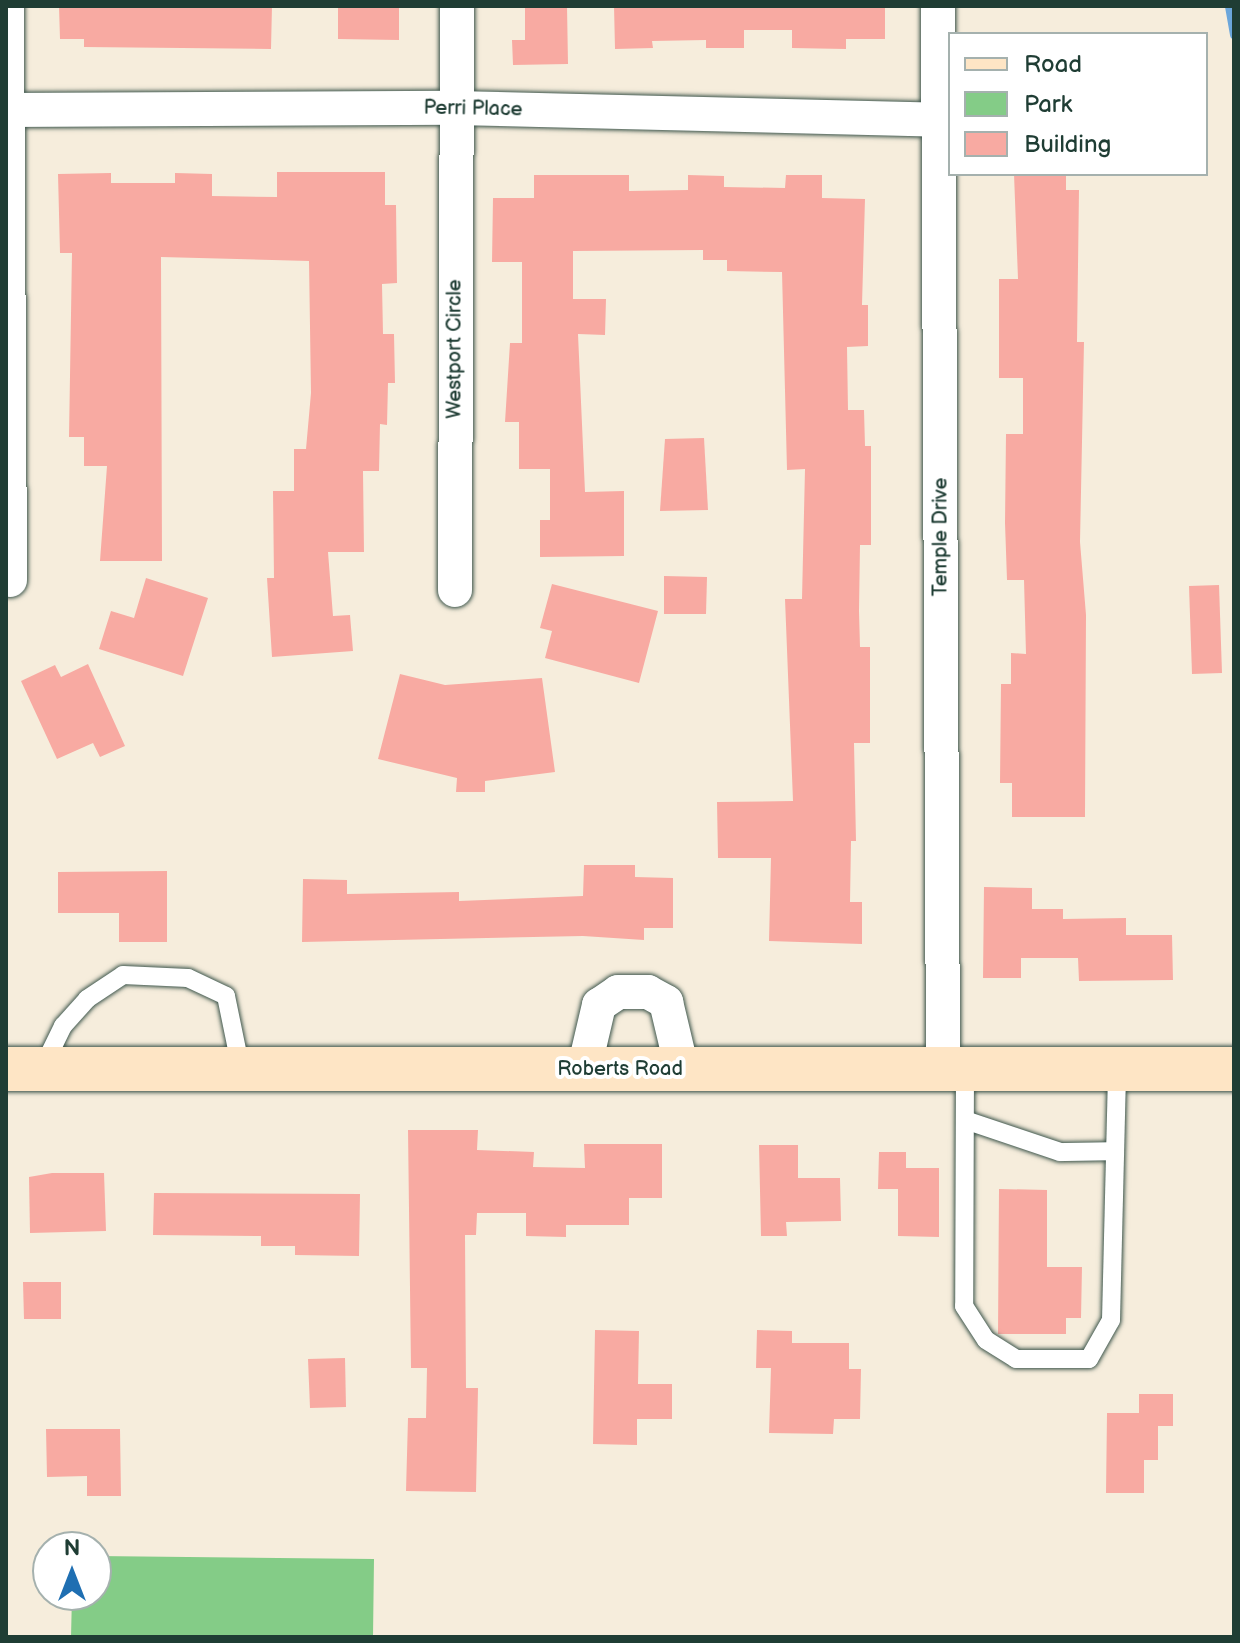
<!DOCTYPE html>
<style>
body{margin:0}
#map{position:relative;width:1240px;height:1643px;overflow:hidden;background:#f6eddc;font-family:"Balsamiq Sans",sans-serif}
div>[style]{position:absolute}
.green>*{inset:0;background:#84cc87}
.stream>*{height:9px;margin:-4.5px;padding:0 4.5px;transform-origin:4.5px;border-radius:4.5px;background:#6ba6db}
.building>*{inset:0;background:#f8aaa2}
.roads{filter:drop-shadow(0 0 2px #3f574d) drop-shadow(0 0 2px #3f574d)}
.lane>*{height:18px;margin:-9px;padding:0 9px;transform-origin:9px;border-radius:9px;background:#fff}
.street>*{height:34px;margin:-17px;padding:0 17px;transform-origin:17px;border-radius:17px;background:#fff}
.secondary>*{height:44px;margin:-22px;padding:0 22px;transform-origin:22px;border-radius:22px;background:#fee5c5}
span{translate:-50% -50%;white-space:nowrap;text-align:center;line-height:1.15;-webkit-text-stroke:8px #fff;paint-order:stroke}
.street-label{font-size:20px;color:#1f3d34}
.frame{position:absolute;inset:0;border:8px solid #1f3d34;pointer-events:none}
.legend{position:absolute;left:948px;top:32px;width:260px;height:144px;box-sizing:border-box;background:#fff;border:2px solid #a5b1ae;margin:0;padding:10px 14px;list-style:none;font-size:24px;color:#1f3d34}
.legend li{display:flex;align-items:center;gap:16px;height:40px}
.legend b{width:40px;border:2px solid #a5b1ae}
.north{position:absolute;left:32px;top:1531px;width:80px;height:80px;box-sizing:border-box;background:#fff;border:2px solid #a5b1ae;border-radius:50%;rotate:0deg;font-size:22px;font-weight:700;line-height:32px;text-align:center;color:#1f3d34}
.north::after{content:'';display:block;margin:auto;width:28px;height:36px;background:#1f6fb2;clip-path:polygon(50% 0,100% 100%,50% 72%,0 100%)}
</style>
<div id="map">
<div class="green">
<i style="clip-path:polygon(96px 1556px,374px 1559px,373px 1637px,71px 1637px,72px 1595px,96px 1595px)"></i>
</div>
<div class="stream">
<i style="left:1229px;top:6px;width:29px;rotate:80deg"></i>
</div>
<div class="building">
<i style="clip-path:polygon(59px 6px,272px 6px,271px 49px,84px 47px,84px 39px,60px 39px)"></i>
<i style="clip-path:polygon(338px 6px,399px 6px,399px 40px,338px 39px)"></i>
<i style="clip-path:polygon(525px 6px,567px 6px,568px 64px,513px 65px,512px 40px,525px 40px)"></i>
<i style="clip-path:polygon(614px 6px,885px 6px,885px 39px,846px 39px,846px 49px,792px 48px,792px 30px,744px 30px,744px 48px,706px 48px,706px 40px,652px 41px,653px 48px,615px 49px)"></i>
<i style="clip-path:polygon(277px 172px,385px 172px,385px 205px,396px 205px,397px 283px,382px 284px,383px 334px,394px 334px,395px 383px,388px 383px,387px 425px,380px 424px,379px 471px,363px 471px,364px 552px,328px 552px,333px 616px,350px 615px,353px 651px,272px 657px,267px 578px,274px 578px,273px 491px,294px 491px,294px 449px,306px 449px,311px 393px,309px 261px,161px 257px,162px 561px,100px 561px,107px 466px,84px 466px,84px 437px,69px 437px,72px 253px,60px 253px,58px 174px,111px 173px,111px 183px,175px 183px,175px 173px,212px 174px,212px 196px,277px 197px)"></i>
<i style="clip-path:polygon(1014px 174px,1066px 174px,1066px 190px,1079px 190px,1077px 342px,1084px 342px,1080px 542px,1086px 615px,1085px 817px,1012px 817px,1012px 783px,1000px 783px,1001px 684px,1011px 684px,1011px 653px,1026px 654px,1024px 580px,1007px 580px,1005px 523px,1006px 434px,1023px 434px,1023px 378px,999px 378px,999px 279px,1018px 279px)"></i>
<i style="clip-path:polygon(534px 175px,629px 175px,629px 191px,688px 190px,688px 175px,724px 176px,724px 187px,785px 188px,786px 175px,822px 175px,822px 198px,865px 199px,862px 305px,868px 305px,868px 346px,847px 347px,848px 410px,864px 410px,865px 446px,871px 446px,871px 545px,860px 545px,859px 611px,860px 647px,870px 647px,870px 743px,854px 743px,856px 841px,851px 841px,850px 902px,862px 902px,862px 944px,769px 941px,771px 858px,718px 858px,717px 802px,793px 801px,785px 599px,802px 599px,805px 469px,787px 470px,782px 272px,727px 271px,727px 260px,703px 260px,703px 250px,573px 251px,573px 299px,606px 299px,605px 335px,578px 334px,585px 492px,624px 491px,624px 556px,540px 557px,540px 520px,550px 520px,550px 469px,519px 469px,519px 422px,505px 422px,510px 343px,522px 343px,522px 262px,492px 262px,493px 198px,534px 198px)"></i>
<i style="clip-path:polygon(704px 438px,708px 510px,660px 511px,665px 439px)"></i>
<i style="clip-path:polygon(664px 576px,707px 577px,706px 614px,664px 614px)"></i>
<i style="clip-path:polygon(146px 578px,208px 598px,183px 676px,99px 649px,111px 611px,134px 618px)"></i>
<i style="clip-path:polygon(552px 584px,658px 611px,639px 683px,545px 658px,552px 631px,540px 628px)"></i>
<i style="clip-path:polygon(1219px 585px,1222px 673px,1192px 674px,1189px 586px)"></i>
<i style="clip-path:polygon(88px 664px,125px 746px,100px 757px,93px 743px,57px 759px,21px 681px,55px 665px,61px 677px)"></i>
<i style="clip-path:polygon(400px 674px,445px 685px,542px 678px,555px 772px,485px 781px,485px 792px,456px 792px,457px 778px,378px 759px)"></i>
<i style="clip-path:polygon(584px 865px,635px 865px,635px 877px,673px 878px,673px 928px,644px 928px,644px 940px,583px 936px,302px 942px,303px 879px,347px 880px,347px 894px,459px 892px,459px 901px,583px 896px)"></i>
<i style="clip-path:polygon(167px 871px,167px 942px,119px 942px,119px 913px,58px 913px,58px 872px)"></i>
<i style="clip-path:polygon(984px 887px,1032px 888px,1032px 909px,1063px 909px,1063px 919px,1126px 918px,1126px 935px,1172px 935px,1173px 980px,1079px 981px,1078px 958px,1021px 958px,1021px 978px,983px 978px)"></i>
<i style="clip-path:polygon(408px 1130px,478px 1130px,477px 1150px,534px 1152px,533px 1167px,585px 1168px,584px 1144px,662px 1144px,662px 1198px,629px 1198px,629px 1225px,566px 1225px,566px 1237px,526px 1236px,526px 1213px,477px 1213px,476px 1235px,465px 1235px,466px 1388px,478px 1388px,476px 1492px,406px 1491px,408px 1418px,426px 1418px,427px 1368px,411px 1368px)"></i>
<i style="clip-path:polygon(759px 1145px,798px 1145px,798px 1178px,840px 1178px,841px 1221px,786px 1222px,787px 1236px,761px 1236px)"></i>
<i style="clip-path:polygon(879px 1152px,906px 1152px,906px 1168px,939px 1168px,939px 1237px,898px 1236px,898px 1189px,878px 1189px)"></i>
<i style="clip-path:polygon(52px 1173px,104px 1173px,106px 1231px,30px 1233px,29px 1177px)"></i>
<i style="clip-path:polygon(999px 1189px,1047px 1190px,1047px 1267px,1082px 1267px,1081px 1318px,1066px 1318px,1066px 1334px,998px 1334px)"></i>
<i style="clip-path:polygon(154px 1193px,360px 1194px,359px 1256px,295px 1255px,295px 1246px,261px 1246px,261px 1236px,153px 1235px)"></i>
<i style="clip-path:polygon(23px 1282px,61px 1282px,61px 1319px,24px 1319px)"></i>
<i style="clip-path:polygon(595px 1330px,639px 1331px,638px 1384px,672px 1384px,672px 1419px,637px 1419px,637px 1445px,593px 1444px)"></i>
<i style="clip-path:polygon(757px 1330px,792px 1331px,792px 1343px,849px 1343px,849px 1369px,861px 1369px,860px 1419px,834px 1419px,833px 1434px,769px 1433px,771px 1368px,756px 1368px)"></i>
<i style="clip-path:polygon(345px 1358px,346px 1407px,310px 1408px,308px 1359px)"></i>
<i style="clip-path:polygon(1139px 1394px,1173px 1394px,1173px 1426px,1158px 1426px,1158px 1460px,1144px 1460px,1144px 1493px,1106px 1493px,1107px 1413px,1139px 1413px)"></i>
<i style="clip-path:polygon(46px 1429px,120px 1429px,121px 1496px,87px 1496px,87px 1476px,47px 1477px)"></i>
</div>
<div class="roads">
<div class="lane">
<i style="left:42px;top:1069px;width:48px;rotate:-64deg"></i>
<i style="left:63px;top:1026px;width:36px;rotate:-48deg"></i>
<i style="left:87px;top:999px;width:43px;rotate:-33.7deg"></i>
<i style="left:123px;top:975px;width:65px;rotate:2.6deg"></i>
<i style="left:188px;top:978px;width:42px;rotate:25.3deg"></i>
<i style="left:226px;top:996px;width:75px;rotate:78.4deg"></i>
<i style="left:965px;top:1069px;width:237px;rotate:90.2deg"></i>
<i style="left:964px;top:1306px;width:40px;rotate:57.1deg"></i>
<i style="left:986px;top:1340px;width:36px;rotate:32deg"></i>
<i style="left:1016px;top:1359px;width:73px"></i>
<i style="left:1089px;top:1359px;width:45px;rotate:-60.6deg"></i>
<i style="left:1111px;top:1320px;width:251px;rotate:-88.6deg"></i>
<i style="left:965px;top:1120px;width:100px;rotate:18.6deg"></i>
<i style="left:1060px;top:1152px;width:55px;rotate:-1deg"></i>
</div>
<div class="street">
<i style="left:7px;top:6px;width:574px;rotate:89.7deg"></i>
<i style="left:938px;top:6px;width:1063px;rotate:89.73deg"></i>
<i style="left:6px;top:110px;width:449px;rotate:-0.3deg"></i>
<i style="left:455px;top:108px;width:485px;rotate:1.4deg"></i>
<i style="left:455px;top:590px;width:584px;rotate:-89.8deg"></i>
<i style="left:584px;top:1069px;width:66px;rotate:-76.8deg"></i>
<i style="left:599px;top:1005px;width:23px;rotate:-34deg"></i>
<i style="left:618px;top:992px;width:30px"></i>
<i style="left:648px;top:992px;width:21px;rotate:29deg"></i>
<i style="left:666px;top:1002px;width:69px;rotate:76.6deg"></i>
</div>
<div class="secondary">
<i style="left:6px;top:1069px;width:1228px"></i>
</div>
</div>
<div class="street-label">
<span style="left:473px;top:109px;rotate:1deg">Perri Place</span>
<span style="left:455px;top:349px;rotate:-90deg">Westport Circle</span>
<span style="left:941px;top:537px;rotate:-90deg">Temple Drive</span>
<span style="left:620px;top:1069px">Roberts Road</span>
</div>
<div class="frame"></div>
<ul class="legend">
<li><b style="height:10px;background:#fee5c5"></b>Road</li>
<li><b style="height:22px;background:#84cc87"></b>Park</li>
<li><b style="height:22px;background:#f8aaa2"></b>Building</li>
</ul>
<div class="north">N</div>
</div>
